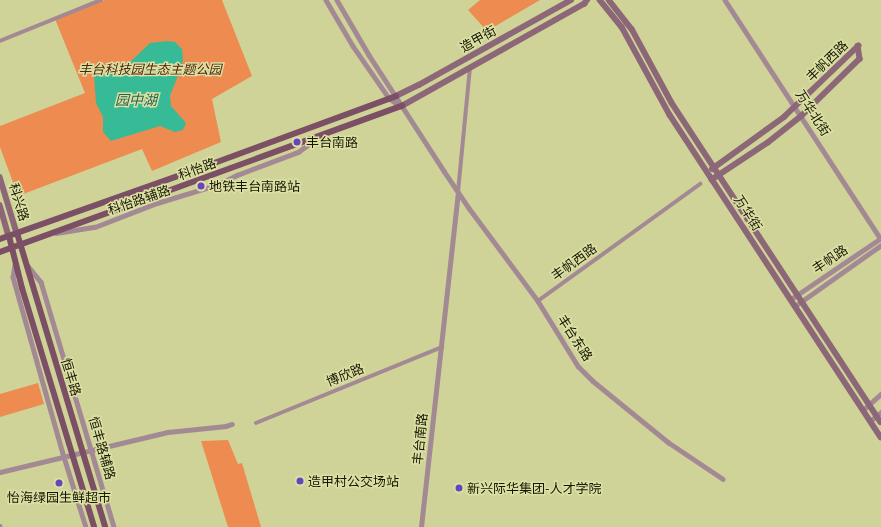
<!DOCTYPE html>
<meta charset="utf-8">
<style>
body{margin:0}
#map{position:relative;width:881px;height:527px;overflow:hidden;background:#d0d398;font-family:Georgia,"Noto Sans SC",serif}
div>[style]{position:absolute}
.green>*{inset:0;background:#ee8b50}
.water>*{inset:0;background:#37bb96}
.minor>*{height:3.5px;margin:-1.75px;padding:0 1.75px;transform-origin:1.75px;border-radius:1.75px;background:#a38994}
.tertiary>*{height:4.5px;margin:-2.25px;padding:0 2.25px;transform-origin:2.25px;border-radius:2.25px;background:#a38994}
.secondary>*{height:5.5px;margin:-2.75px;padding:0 2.75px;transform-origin:2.75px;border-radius:2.75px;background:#8c6778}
.primary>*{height:6px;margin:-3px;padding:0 3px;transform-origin:3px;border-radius:3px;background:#7b4f64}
.dots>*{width:11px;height:11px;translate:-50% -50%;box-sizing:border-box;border:2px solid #dde0a5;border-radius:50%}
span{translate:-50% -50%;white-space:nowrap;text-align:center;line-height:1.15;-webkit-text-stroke:3px #dde0a5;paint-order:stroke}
.street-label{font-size:13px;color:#171802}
.park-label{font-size:13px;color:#502509;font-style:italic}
.poi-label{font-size:13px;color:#171802}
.left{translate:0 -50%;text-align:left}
.water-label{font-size:14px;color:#226450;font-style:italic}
</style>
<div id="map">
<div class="green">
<i style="clip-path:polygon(105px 0,222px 0,252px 76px,212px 99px,221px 142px,152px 171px,142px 149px,18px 196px,0 147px,0 126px,85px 93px,55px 19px)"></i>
<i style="clip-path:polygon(480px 0,540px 0,487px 31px,468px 10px)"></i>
<i style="clip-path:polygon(38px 383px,44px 404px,0 417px,0 394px)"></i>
<i style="clip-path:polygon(228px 440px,238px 464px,242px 463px,261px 527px,228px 527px,201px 441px)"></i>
</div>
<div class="water">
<i style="clip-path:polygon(167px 41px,175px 42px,182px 49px,183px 60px,181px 68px,170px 96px,171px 106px,186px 123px,183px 130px,175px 132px,160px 126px,111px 141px,103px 132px,103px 117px,96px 103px,94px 75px,98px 70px,110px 68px,113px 69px,115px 72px,117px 68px,127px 65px,150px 43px)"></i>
</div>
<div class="minor">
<i style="left:0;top:41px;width:109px;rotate:-22.1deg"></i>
<i style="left:458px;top:192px;width:125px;rotate:-84.5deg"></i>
<i style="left:538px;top:301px;width:200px;rotate:-35.8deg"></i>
<i style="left:256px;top:423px;width:201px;rotate:-22.2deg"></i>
</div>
<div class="tertiary">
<i style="left:326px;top:0;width:53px;rotate:59.6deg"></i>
<i style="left:353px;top:46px;width:63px;rotate:55.3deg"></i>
<i style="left:389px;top:98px;width:14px;rotate:36deg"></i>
<i style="left:337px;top:0;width:64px;rotate:59.8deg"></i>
<i style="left:369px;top:55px;width:138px;rotate:57.1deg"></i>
<i style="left:444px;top:171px;width:45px;rotate:56deg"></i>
<i style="left:469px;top:208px;width:116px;rotate:53.4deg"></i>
<i style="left:538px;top:301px;width:76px;rotate:58.4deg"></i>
<i style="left:578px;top:366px;width:21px;rotate:45deg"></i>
<i style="left:593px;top:381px;width:97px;rotate:39.1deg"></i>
<i style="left:668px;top:442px;width:66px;rotate:33.9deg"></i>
<i style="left:725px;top:0;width:285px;rotate:56.9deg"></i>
<i style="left:56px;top:233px;width:39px;rotate:-9deg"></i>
<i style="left:95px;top:227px;width:66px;rotate:-21.2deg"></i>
<i style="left:157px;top:203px;width:65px;rotate:-17deg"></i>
<i style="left:219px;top:184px;width:20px;rotate:-27deg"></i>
<i style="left:237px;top:175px;width:65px;rotate:-20.7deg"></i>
<i style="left:298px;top:152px;width:22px;rotate:-36deg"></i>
<i style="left:15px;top:265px;width:12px;rotate:99deg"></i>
<i style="left:13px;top:277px;width:187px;rotate:74.2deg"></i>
<i style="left:64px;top:457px;width:73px;rotate:72.6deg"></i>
<i style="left:28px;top:266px;width:21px;rotate:51deg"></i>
<i style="left:41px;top:282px;width:256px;rotate:73.4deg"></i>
<i style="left:791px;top:299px;width:109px;rotate:-34.1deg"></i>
<i style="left:795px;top:306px;width:105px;rotate:-35.3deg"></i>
<i style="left:863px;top:410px;width:24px;rotate:-42deg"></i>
<i style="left:870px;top:421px;width:14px;rotate:-39deg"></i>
<i style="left:0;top:472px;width:173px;rotate:-13.4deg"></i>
<i style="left:168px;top:432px;width:58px;rotate:-5.9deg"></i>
<i style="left:226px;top:426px;width:6px;rotate:-18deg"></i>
<i style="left:0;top:526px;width:1px;rotate:90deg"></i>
<i style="left:421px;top:527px;width:336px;rotate:-83.7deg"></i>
</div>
<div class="secondary">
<i style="left:600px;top:0;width:35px;rotate:51deg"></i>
<i style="left:622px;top:27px;width:100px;rotate:61.4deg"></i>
<i style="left:670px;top:115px;width:385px;rotate:56.8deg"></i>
<i style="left:609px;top:0;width:37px;rotate:52deg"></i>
<i style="left:632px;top:29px;width:84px;rotate:61.6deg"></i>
<i style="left:672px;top:103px;width:381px;rotate:56.8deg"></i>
<i style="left:396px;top:96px;width:25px;rotate:-26deg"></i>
<i style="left:419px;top:85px;width:174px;rotate:-29.2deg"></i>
<i style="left:402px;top:106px;width:209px;rotate:-29.3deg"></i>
<i style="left:584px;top:4px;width:5px;rotate:-53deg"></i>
<i style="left:712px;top:169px;width:89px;rotate:-35.8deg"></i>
<i style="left:784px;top:117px;width:103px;rotate:-43.8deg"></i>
<i style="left:858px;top:46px;width:13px;rotate:81deg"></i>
<i style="left:860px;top:59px;width:81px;rotate:135.5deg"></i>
<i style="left:802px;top:116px;width:43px;rotate:141.5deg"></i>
<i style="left:768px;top:143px;width:67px;rotate:146.5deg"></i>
<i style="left:0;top:177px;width:59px;rotate:73.1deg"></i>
<i style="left:0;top:205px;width:32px;rotate:74deg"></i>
</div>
<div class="primary">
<i style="left:17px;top:233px;width:307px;rotate:73.3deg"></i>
<i style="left:9px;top:236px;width:54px;rotate:76deg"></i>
<i style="left:22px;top:288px;width:250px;rotate:73.2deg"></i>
<i style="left:0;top:239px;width:210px;rotate:-19.5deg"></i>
<i style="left:198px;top:169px;width:211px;rotate:-20.2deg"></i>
<i style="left:0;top:252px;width:428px;rotate:-20deg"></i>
</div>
<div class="dots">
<i style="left:297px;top:142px;background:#6546be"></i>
<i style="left:201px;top:186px;background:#6546be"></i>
<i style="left:300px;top:481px;background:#6546be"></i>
<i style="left:59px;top:483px;background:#6546be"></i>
<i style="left:459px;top:488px;background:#6546be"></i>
</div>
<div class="street-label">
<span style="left:478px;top:39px;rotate:-29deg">造甲街</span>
<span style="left:827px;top:61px;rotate:-44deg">丰帆西路</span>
<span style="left:813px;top:113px;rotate:57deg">万华北街</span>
<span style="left:197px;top:169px;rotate:-20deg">科怡路</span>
<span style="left:139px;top:200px;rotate:-19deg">科怡路辅路</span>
<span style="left:19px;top:202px;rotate:73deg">科兴路</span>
<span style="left:748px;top:213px;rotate:57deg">万华街</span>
<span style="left:830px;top:259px;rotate:-34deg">丰帆路</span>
<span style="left:574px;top:262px;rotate:-36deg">丰帆西路</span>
<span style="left:575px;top:338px;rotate:57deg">丰台东路</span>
<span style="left:345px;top:375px;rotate:-22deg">博欣路</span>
<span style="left:71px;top:377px;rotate:73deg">恒丰路</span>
<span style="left:420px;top:439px;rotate:-84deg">丰台南路</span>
<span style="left:102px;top:448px;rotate:74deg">恒丰路辅路</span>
</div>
<div class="park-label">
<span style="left:150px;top:69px">丰台科技园生态主题公园</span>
</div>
<div class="poi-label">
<span class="left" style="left:306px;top:142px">丰台南路</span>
<span class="left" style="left:209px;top:186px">地铁丰台南路站</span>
<span class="left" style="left:308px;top:481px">造甲村公交场站</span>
<span class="left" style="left:467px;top:488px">新兴际华集团-人才学院</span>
<span style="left:59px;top:497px">怡海绿园生鲜超市</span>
</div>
<div class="water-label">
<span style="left:136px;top:99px">园中湖</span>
</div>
</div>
